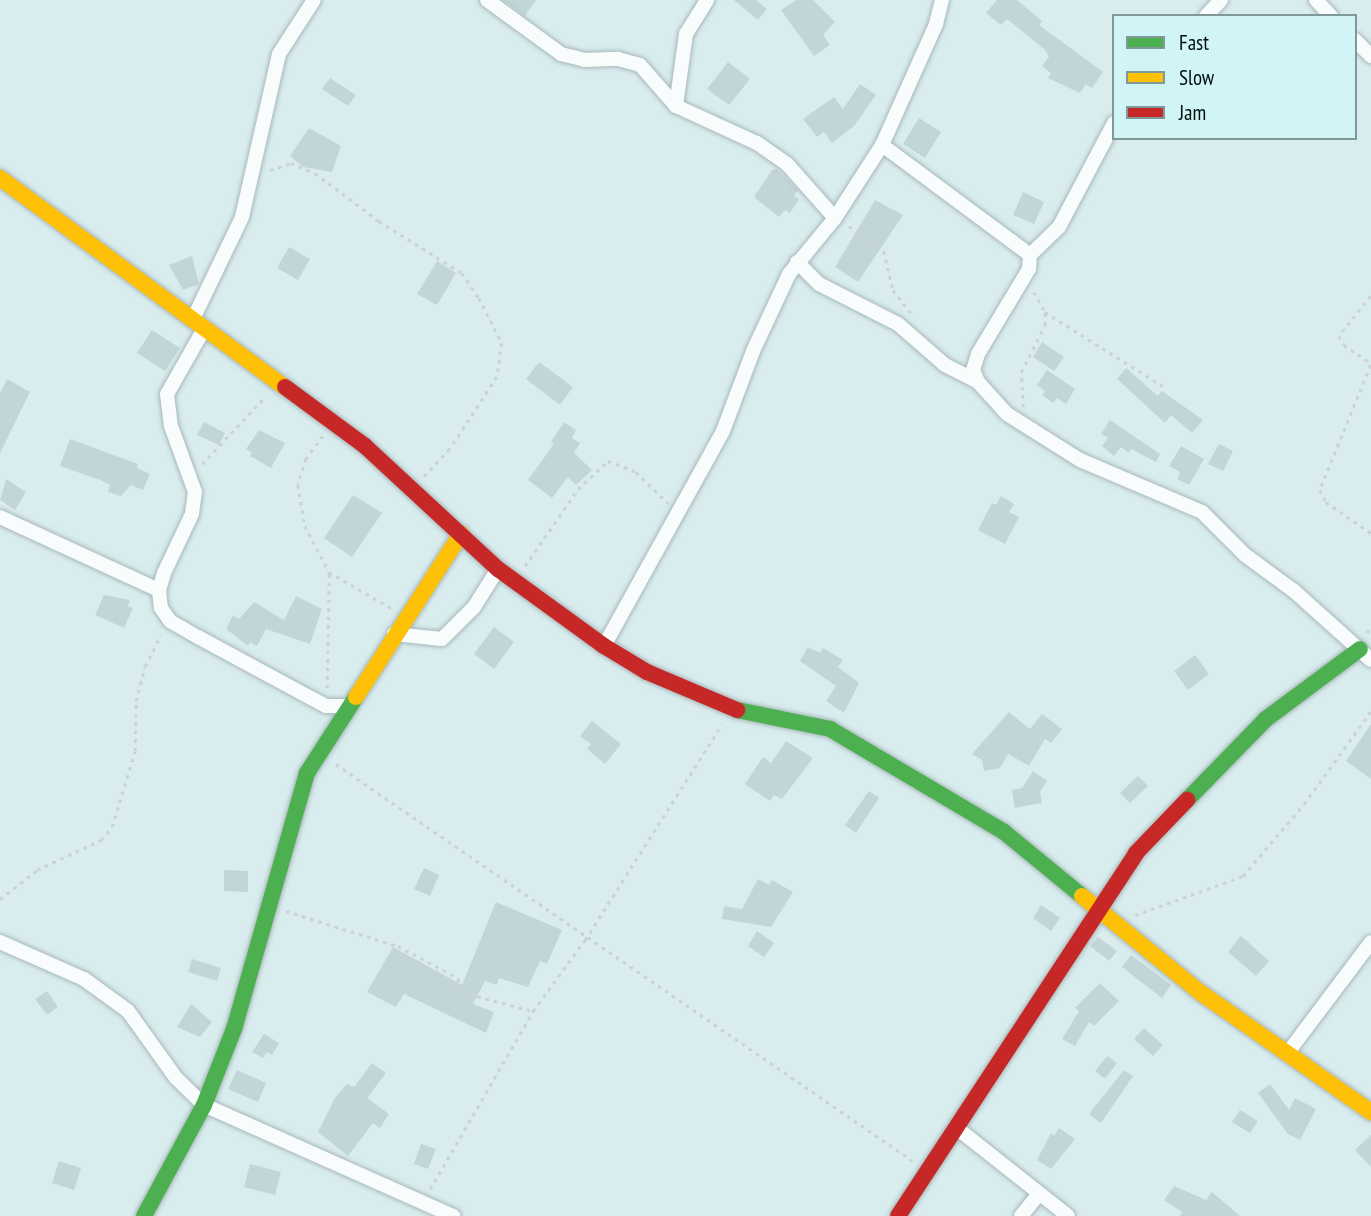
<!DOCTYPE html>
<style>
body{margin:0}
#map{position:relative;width:1371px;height:1216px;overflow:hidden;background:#d9edef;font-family:"PT Sans Narrow",sans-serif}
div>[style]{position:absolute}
.building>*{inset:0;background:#c2d6d7}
.path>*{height:2.5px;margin-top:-1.25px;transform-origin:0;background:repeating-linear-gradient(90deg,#ccd2d2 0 3.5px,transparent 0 8.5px)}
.roads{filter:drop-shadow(0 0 2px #a8b8b9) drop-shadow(0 0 2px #a8b8b9)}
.street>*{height:14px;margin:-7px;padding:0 7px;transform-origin:7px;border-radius:7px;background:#f9fcfd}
.fast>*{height:16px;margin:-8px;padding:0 8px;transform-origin:8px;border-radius:8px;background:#4caf50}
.slow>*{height:16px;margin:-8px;padding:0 8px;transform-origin:8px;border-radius:8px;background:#ffc107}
.jam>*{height:16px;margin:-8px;padding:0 8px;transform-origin:8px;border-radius:8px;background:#c62828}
span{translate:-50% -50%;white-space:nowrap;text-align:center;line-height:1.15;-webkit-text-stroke:5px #d1f4f7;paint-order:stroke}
.legend{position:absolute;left:1112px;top:14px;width:245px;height:126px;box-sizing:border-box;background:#d1f4f7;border:2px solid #7f989a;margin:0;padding:9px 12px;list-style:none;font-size:21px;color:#030e0f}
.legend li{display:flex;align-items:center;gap:14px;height:35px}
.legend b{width:35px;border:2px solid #7f989a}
</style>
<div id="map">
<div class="building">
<i style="clip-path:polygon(503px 0,536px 0,525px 16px)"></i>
<i style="clip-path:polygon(734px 0,756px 0,767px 9px,758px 20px)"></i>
<i style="clip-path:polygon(796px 0,813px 0,835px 22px,823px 35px,830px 45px,814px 56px,781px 10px)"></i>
<i style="clip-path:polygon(997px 0,1017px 0,1042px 21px,1039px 25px,1103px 72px,1092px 88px,1086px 84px,1080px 93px,1048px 78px,1051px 73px,1042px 66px,1049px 57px,1045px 50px,1007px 19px,1001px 25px,986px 13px)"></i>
<i style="clip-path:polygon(728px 62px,750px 79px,729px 105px,707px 89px)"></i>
<i style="clip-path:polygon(330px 78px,356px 95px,348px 106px,322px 89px)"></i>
<i style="clip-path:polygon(860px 84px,876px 95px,854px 126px,832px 143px,824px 132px,817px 137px,803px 119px,834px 97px,843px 109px)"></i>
<i style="clip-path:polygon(919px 118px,941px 132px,925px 158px,903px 144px)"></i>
<i style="clip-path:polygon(309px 128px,341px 146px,332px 172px,303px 167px,290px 156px)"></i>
<i style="clip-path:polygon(777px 169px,798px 190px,794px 196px,799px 199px,790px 213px,785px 210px,779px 217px,754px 197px,772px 170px)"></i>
<i style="clip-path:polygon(1023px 192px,1044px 202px,1034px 224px,1013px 215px)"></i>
<i style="clip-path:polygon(875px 200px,903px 215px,858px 282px,835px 267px)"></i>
<i style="clip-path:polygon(289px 247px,310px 259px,298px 280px,277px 268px)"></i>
<i style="clip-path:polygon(192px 256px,199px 284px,183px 290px,169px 265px)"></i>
<i style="clip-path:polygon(437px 261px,456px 273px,437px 305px,417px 294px)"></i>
<i style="clip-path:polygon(152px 330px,180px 348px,165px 371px,137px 353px)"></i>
<i style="clip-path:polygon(1042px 342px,1064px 357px,1054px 371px,1033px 357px)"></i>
<i style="clip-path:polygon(539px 362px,573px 387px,560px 405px,526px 379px)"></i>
<i style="clip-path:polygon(1126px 368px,1158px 396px,1162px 391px,1203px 420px,1192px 433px,1171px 415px,1165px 423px,1117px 379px)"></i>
<i style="clip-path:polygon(1047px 370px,1075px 389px,1066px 404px,1057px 398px,1053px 403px,1042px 395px,1045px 391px,1037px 385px)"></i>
<i style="clip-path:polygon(7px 379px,30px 392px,0 453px,0 393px)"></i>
<i style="clip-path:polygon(1110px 420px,1160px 454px,1156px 462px,1131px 449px,1129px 453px,1121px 447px,1114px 456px,1102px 446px,1108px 438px,1101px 434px)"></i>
<i style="clip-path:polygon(204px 422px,225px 433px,219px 445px,197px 435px)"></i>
<i style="clip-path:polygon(564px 422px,576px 430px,572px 438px,580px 443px,574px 453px,592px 470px,576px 485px,568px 477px,552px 498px,528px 480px,554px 444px,551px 442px)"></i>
<i style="clip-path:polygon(259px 430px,285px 443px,271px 468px,250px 456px,252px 453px,246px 449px)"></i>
<i style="clip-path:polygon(70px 439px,138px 464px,137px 468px,150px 474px,143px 490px,131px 485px,121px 496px,108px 492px,110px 485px,100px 480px,60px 466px)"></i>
<i style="clip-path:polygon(1219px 444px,1233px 451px,1223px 471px,1208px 464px)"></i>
<i style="clip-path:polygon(1181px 446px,1204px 459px,1189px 485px,1177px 479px,1180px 472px,1169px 466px)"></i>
<i style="clip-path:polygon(6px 479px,26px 492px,15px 510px,0 500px)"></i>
<i style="clip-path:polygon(353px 495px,382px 513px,352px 557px,324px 538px)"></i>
<i style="clip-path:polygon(1001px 496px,1014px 504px,1009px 512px,1019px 517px,1005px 544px,978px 530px,992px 503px,996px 505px)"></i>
<i style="clip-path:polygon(104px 595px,130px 600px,128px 606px,133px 608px,124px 628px,95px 615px)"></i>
<i style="clip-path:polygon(296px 596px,322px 609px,310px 644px,266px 629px,257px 646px,250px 642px,248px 646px,226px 629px,233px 615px,239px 619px,254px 602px,284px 620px)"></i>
<i style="clip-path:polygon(494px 627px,514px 642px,494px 669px,474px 654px)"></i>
<i style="clip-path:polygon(808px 647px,820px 653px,823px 648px,843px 660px,838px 667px,859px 683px,844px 713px,826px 701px,836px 686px,800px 661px)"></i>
<i style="clip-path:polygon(1195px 655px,1209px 674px,1188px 690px,1174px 671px)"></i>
<i style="clip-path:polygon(1009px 712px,1030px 729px,1042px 714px,1062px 729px,1051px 743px,1045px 739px,1029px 766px,1008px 754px,1000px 768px,984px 771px,982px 760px,972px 754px)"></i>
<i style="clip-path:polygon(592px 721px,621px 744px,605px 764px,587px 749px,591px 744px,580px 736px)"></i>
<i style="clip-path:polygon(1371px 724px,1371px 779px,1346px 761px)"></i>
<i style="clip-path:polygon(786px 741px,813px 758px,782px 799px,774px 795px,770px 801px,745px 784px,763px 757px,771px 763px)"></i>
<i style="clip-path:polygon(1033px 771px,1047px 781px,1040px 792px,1042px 803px,1015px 808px,1012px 790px,1022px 788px)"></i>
<i style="clip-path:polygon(1138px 776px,1148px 786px,1130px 803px,1120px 793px)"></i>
<i style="clip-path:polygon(869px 791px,879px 798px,856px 833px,845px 825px)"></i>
<i style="clip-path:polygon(424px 868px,439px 875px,430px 896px,414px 889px)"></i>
<i style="clip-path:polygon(224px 870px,248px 871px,248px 892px,224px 891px)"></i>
<i style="clip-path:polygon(758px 879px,769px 885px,772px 880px,793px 892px,771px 927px,722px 919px,724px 906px,742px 909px)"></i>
<i style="clip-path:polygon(496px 902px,562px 930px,547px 964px,540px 961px,528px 987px,499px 978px,497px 985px,485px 981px,473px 1004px,494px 1012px,486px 1033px,404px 994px,396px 1007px,367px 992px,393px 947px,462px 985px)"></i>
<i style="clip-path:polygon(1041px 905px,1060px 918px,1051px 931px,1033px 918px)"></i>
<i style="clip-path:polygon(757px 931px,774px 943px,764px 957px,748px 946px)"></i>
<i style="clip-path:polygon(1241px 936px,1269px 961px,1256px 976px,1228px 952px)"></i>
<i style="clip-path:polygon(1098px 937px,1117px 951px,1109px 961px,1090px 946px)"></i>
<i style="clip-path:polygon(1131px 955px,1171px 985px,1162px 998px,1122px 967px)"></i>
<i style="clip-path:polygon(192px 959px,221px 968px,217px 981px,188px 972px)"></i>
<i style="clip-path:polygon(1100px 983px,1119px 1001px,1094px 1026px,1089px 1022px,1075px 1046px,1062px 1039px,1079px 1011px,1075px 1008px)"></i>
<i style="clip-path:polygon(47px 991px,58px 1007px,47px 1015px,35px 999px)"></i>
<i style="clip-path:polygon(191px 1004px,212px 1022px,200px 1037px,177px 1027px)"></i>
<i style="clip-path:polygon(1144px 1028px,1163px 1045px,1153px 1056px,1134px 1039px)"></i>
<i style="clip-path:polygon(264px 1034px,279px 1043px,272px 1055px,267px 1052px,263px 1058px,252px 1052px)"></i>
<i style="clip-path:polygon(1107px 1056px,1117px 1063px,1105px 1079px,1095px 1071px)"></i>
<i style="clip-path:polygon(372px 1063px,386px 1073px,367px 1098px,389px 1114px,380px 1128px,373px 1123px,348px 1156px,318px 1132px,335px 1098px,347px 1084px,354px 1087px)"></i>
<i style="clip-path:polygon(237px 1070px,266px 1083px,258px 1102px,228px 1089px)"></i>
<i style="clip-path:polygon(1124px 1070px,1133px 1076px,1101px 1123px,1089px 1114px)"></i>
<i style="clip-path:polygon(1270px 1084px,1289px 1110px,1295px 1098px,1316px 1109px,1300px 1140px,1288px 1134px,1258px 1093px)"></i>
<i style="clip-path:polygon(1240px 1110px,1258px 1121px,1250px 1133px,1232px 1122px)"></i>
<i style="clip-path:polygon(1059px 1128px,1075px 1139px,1051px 1169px,1037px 1160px,1051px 1133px,1054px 1136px)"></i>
<i style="clip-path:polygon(1371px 1135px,1371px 1167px,1355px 1150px)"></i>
<i style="clip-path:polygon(421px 1144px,436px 1149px,428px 1169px,414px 1164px)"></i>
<i style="clip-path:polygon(59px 1161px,81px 1168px,74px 1190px,52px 1183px)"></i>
<i style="clip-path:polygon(250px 1164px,281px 1172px,275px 1195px,244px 1187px)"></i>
<i style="clip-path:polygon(1174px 1186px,1206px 1200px,1212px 1192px,1240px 1216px,1180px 1216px,1182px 1212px,1164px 1200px)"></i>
</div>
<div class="path">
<i style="left:270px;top:170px;width:22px;rotate:-18deg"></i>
<i style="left:291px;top:163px;width:26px;rotate:23deg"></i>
<i style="left:315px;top:173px;width:80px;rotate:36.9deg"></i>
<i style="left:379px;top:221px;width:98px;rotate:32.1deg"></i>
<i style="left:462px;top:273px;width:30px;rotate:56deg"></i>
<i style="left:479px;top:298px;width:51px;rotate:62.9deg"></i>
<i style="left:502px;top:343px;width:34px;rotate:98deg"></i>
<i style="left:497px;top:377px;width:86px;rotate:123.1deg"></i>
<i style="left:450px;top:449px;width:38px;rotate:133deg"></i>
<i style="left:849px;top:226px;width:43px;rotate:35.5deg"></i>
<i style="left:884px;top:251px;width:40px;rotate:77deg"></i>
<i style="left:893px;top:290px;width:29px;rotate:52deg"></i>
<i style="left:1034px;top:292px;width:23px;rotate:61deg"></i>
<i style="left:1045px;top:312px;width:141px;rotate:32.2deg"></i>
<i style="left:1371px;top:296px;width:51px;rotate:128.7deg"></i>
<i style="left:1339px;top:336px;width:10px;rotate:61deg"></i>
<i style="left:1344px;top:345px;width:32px;rotate:34deg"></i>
<i style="left:1371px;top:365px;width:135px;rotate:112.2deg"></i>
<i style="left:1320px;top:490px;width:13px;rotate:63deg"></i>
<i style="left:1326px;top:502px;width:55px;rotate:34.6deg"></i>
<i style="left:1023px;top:407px;width:35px;rotate:-93deg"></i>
<i style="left:1021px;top:372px;width:53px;rotate:-62.9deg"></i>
<i style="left:1045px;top:325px;width:13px;rotate:-90deg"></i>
<i style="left:323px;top:436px;width:29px;rotate:126deg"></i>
<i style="left:306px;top:459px;width:27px;rotate:107deg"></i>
<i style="left:298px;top:485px;width:42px;rotate:80.3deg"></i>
<i style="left:305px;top:526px;width:52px;rotate:62.4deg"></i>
<i style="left:329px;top:572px;width:72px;rotate:30.1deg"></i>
<i style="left:202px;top:464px;width:92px;rotate:-46.8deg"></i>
<i style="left:525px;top:566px;width:93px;rotate:-55.5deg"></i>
<i style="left:578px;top:489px;width:41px;rotate:-43deg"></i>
<i style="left:608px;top:461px;width:30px;rotate:21deg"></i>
<i style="left:636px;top:472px;width:45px;rotate:44.1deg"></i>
<i style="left:1367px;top:633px;width:9px;rotate:-63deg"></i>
<i style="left:327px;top:688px;width:115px;rotate:-89deg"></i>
<i style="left:336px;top:764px;width:700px;rotate:34.53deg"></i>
<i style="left:0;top:899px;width:47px;rotate:-38.1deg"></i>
<i style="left:37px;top:870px;width:71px;rotate:-25.1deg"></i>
<i style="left:101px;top:840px;width:17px;rotate:-50deg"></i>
<i style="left:112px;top:827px;width:79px;rotate:-73.2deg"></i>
<i style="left:135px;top:751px;width:50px;rotate:-88.9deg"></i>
<i style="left:136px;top:701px;width:36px;rotate:-76deg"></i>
<i style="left:145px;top:666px;width:35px;rotate:-63deg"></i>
<i style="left:286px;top:911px;width:117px;rotate:17.4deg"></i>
<i style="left:398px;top:946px;width:68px;rotate:28.1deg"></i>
<i style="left:458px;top:978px;width:14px;rotate:78deg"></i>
<i style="left:461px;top:992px;width:74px;rotate:14.8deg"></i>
<i style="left:1135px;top:915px;width:115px;rotate:-19.9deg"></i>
<i style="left:1243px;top:876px;width:94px;rotate:-49.7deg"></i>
<i style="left:1304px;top:804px;width:115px;rotate:-54.2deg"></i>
<i style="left:430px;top:1189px;width:206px;rotate:-59.9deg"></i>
<i style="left:533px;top:1011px;width:88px;rotate:-53.8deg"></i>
<i style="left:585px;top:940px;width:256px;rotate:-57.6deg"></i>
</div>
<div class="roads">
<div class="street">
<i style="left:487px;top:0;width:92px;rotate:36.1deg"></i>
<i style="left:561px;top:54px;width:25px;rotate:14deg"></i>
<i style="left:585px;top:60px;width:33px;rotate:-2deg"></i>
<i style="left:618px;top:59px;width:23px;rotate:15deg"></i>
<i style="left:640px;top:65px;width:55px;rotate:48.7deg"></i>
<i style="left:676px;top:106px;width:89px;rotate:24.6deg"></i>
<i style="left:757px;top:143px;width:37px;rotate:35deg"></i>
<i style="left:787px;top:164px;width:72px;rotate:48.4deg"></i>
<i style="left:1316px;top:0;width:22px;rotate:47deg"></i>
<i style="left:1206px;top:16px;width:22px;rotate:-47deg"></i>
<i style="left:1355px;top:40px;width:23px;rotate:45deg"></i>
<i style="left:676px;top:106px;width:73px;rotate:-82.1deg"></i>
<i style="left:686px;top:34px;width:40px;rotate:-58deg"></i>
<i style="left:882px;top:145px;width:184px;rotate:36.6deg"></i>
<i style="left:1030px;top:255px;width:14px;rotate:94deg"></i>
<i style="left:1029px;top:269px;width:99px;rotate:121deg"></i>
<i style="left:978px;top:354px;width:17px;rotate:107deg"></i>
<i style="left:973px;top:370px;width:13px;rotate:67deg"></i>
<i style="left:1030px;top:255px;width:40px;rotate:-44deg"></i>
<i style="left:1059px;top:227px;width:118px;rotate:-62.1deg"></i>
<i style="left:797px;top:262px;width:31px;rotate:45deg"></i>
<i style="left:819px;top:284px;width:89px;rotate:26.9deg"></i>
<i style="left:898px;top:324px;width:62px;rotate:41.1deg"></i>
<i style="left:945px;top:365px;width:37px;rotate:27deg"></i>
<i style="left:978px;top:382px;width:43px;rotate:47.8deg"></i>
<i style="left:1007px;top:414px;width:86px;rotate:32.2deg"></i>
<i style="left:1080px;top:460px;width:133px;rotate:23.1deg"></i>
<i style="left:1202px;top:512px;width:61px;rotate:45deg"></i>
<i style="left:1245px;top:555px;width:61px;rotate:36.3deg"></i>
<i style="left:1294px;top:591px;width:103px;rotate:41.9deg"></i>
<i style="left:193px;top:319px;width:113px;rotate:-64.3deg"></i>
<i style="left:242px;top:217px;width:167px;rotate:-77.2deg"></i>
<i style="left:279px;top:54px;width:64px;rotate:-57.1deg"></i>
<i style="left:204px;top:329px;width:75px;rotate:119.6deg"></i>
<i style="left:167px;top:394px;width:32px;rotate:83deg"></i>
<i style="left:171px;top:426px;width:70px;rotate:70deg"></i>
<i style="left:195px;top:492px;width:22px;rotate:98deg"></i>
<i style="left:192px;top:514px;width:65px;rotate:115.4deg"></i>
<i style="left:164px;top:573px;width:18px;rotate:106deg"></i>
<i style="left:159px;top:590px;width:18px;rotate:84deg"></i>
<i style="left:161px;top:608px;width:16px;rotate:55deg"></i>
<i style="left:170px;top:621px;width:32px;rotate:30deg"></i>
<i style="left:198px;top:637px;width:128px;rotate:28.4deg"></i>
<i style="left:311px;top:698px;width:17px;rotate:28deg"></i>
<i style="left:326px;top:706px;width:20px"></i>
<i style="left:0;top:517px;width:175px;rotate:24.7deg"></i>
<i style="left:394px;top:634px;width:48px;rotate:5.9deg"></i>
<i style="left:442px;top:639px;width:45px;rotate:-45deg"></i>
<i style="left:474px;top:607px;width:45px;rotate:-57.7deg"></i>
<i style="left:604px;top:646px;width:246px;rotate:-61deg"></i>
<i style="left:723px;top:431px;width:85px;rotate:-69.4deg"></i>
<i style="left:753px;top:351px;width:85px;rotate:-64.9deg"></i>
<i style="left:789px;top:274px;width:72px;rotate:-50.6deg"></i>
<i style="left:835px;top:218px;width:87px;rotate:-57.2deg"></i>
<i style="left:882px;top:145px;width:133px;rotate:-65.9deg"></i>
<i style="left:936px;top:24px;width:25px;rotate:-76deg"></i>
<i style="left:0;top:942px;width:92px;rotate:23.8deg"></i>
<i style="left:84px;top:979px;width:54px;rotate:36deg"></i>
<i style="left:128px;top:1011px;width:82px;rotate:54.4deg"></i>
<i style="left:176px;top:1078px;width:39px;rotate:44deg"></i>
<i style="left:204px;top:1105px;width:273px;rotate:24deg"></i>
<i style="left:1289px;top:1051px;width:136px;rotate:-53deg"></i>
<i style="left:958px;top:1129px;width:140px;rotate:38.3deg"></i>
<i style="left:1021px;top:1216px;width:28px;rotate:-51deg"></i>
</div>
<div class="fast">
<i style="left:737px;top:710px;width:95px;rotate:11.5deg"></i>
<i style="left:830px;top:729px;width:202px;rotate:30.6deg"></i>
<i style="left:1004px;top:832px;width:101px;rotate:39.4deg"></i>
<i style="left:1187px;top:800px;width:113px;rotate:-45.7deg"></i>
<i style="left:1266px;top:719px;width:117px;rotate:-36.7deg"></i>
<i style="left:144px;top:1216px;width:126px;rotate:-61.6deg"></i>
<i style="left:204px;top:1105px;width:82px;rotate:-68.5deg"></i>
<i style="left:234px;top:1029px;width:266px;rotate:-74.1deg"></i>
<i style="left:307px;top:773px;width:90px;rotate:-57.2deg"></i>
</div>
<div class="slow">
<i style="left:0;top:178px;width:353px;rotate:36.3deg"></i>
<i style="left:356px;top:697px;width:194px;rotate:-57.2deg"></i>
<i style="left:1082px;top:896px;width:154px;rotate:39.2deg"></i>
<i style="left:1201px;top:993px;width:208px;rotate:35deg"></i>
</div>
<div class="jam">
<i style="left:285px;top:387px;width:99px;rotate:36.4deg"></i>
<i style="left:365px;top:446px;width:181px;rotate:42.8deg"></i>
<i style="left:498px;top:569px;width:131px;rotate:36deg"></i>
<i style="left:604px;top:646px;width:50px;rotate:31.2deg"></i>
<i style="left:647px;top:672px;width:98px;rotate:22.9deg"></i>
<i style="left:898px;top:1216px;width:434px;rotate:-56.7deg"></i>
<i style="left:1136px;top:853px;width:74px;rotate:-46.1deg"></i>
</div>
</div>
<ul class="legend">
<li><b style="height:9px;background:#4caf50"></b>Fast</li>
<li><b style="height:9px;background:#ffc107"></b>Slow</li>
<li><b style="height:9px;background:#c62828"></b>Jam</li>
</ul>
</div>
